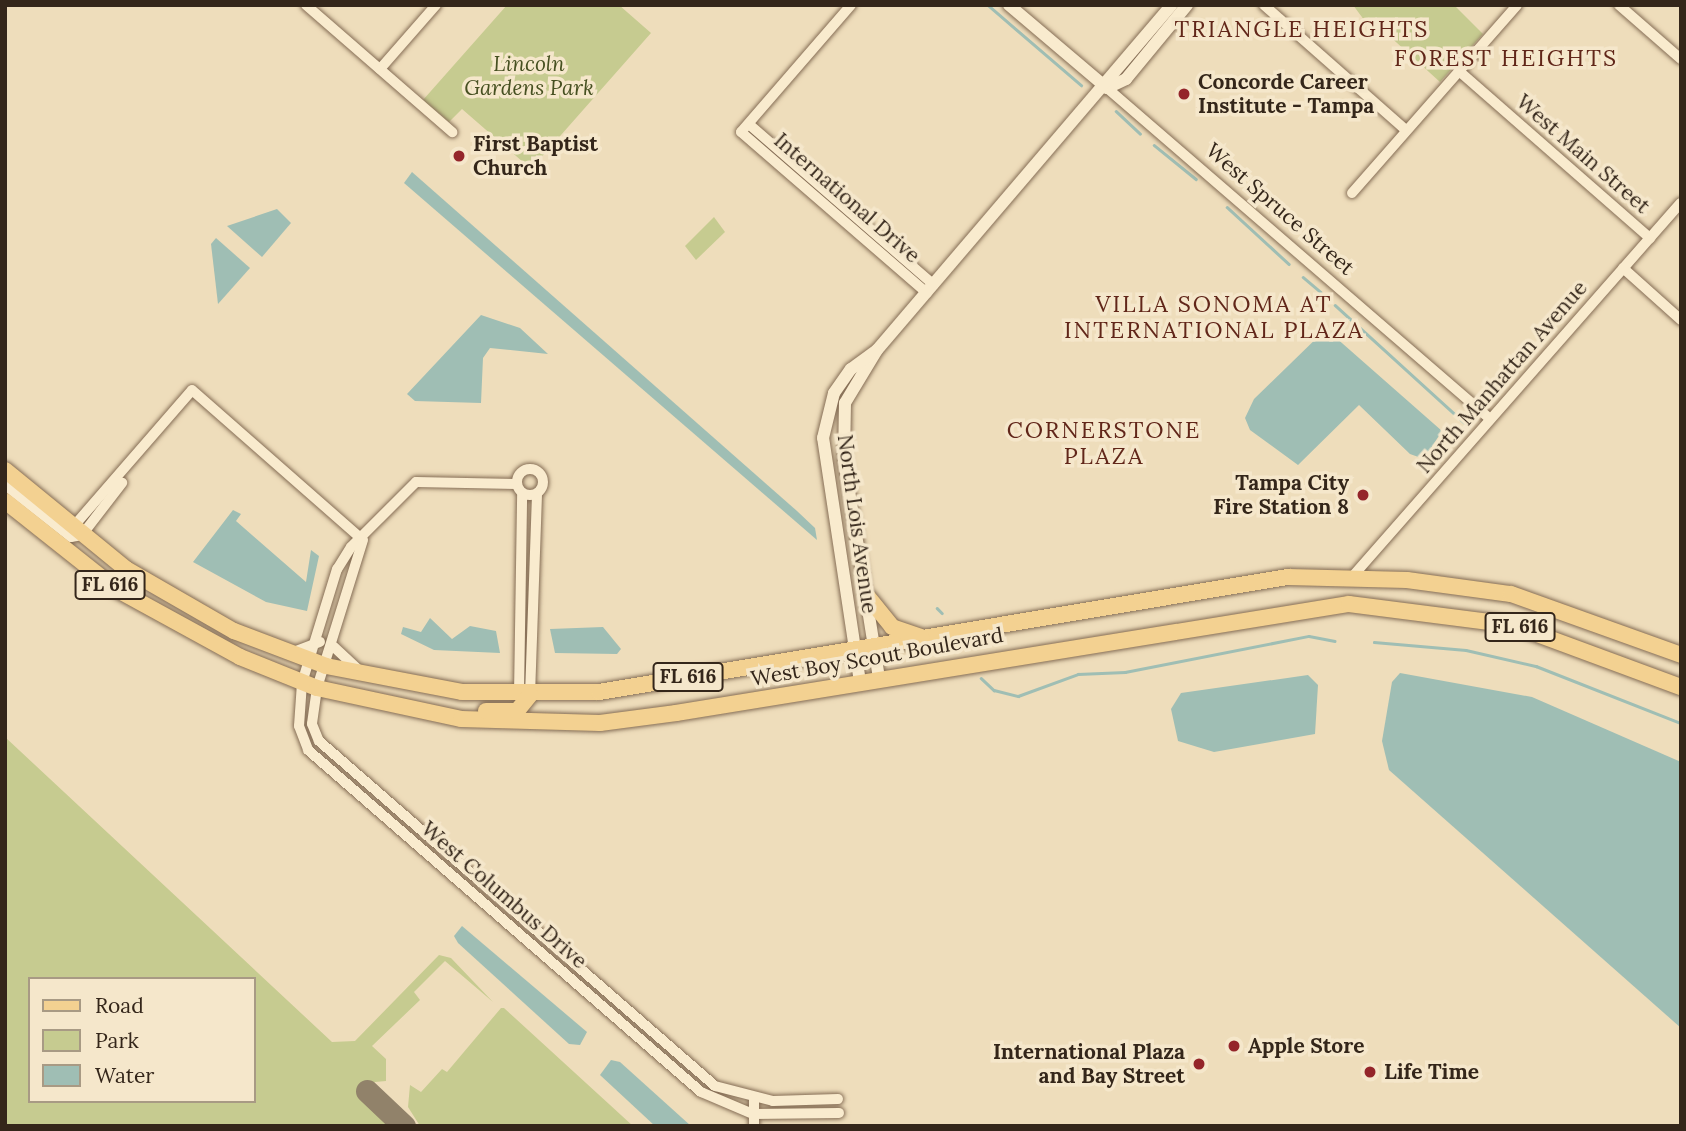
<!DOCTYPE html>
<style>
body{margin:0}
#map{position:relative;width:1686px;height:1131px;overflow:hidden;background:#edb;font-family:Lora,serif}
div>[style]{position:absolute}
.green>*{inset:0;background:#c6cb90}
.water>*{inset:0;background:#9fbeb4}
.stream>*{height:2.5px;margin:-1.25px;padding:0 1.25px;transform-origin:1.25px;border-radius:1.25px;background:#9fbeb4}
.taxiway>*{height:23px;margin:-11.5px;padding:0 11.5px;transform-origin:11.5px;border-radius:11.5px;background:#91826a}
.roads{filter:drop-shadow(0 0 2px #856d55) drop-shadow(0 0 2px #856d55)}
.minor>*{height:10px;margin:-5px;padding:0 5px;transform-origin:5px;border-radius:5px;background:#f9ebce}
.minor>.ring{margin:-5px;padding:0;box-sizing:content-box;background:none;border:10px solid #f9ebce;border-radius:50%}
.tertiary>*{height:12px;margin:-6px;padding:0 6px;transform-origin:6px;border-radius:6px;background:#f9ebce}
.primary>*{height:16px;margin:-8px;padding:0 8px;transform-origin:8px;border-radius:8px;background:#f3d191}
.dots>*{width:19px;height:19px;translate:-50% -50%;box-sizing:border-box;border:4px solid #f5e7cb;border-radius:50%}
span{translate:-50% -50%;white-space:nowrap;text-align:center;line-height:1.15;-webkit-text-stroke:7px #f5e7cb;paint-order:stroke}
.shield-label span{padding:2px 5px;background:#f5e7cb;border:2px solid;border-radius:5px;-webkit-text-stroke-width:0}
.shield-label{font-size:19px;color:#34261a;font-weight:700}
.park-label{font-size:21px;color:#465021;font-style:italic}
.poi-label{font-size:21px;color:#34261a;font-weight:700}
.left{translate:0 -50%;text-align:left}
.right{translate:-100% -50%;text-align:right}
.street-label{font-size:21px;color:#34261a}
.neighbourhood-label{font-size:23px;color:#612619;letter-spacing:2px}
.frame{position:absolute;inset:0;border:7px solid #34261a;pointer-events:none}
.legend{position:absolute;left:28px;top:977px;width:228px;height:126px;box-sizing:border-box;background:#f5e7cb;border:2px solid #a89a84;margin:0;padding:9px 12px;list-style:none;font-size:21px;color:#34261a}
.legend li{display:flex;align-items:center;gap:14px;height:35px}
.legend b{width:35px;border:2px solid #a89a84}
</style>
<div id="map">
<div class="green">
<i style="clip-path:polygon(507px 5px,619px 5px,651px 33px,531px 169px,462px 109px,449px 122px,423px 100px)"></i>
<i style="clip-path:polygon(1353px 5px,1456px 7px,1483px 34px,1440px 82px,1375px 23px,1370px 28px)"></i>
<i style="clip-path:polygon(714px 217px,725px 232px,696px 260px,685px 246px)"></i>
<i style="clip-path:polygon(evenodd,5px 737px,332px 1042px,355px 1041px,439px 955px,451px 958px,493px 1002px,445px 961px,414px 992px,420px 1000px,372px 1046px,386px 1059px,386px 1081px,375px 1082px,361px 1098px,391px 1126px,5px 1126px,5px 737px,30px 979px,254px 979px,254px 1101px,30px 1101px,30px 979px)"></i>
<i style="clip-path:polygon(501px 1008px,504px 1008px,633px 1126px,420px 1126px,408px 1107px,410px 1085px,421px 1092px,442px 1069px,447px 1072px)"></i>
</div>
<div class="water">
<i style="clip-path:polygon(412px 172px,797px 511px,815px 528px,817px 540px,404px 183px)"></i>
<i style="clip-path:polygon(277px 209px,291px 223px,262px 257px,227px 226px)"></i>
<i style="clip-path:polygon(216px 238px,250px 268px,218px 304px,211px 244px)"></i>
<i style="clip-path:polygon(481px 315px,520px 328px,548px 354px,490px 348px,483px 358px,481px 403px,415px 401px,407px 394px)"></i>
<i style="clip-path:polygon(1326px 329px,1442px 431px,1424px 459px,1410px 454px,1359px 405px,1298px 465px,1250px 430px,1245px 418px,1254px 399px)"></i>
<i style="clip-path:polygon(233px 510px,241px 514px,236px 521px,306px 582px,311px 550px,319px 556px,307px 611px,266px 602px,193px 562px)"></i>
<i style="clip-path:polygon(430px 618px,452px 639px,470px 626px,496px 631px,500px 653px,434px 650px,401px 634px,403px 627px,421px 632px)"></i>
<i style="clip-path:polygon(603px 627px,621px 649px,617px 654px,555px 653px,550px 629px)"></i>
<i style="clip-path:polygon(1400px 673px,1532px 697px,1681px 762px,1681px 1028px,1389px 770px,1382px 741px,1392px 682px)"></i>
<i style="clip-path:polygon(1308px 675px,1318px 685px,1315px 734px,1214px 752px,1178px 741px,1171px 709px,1181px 693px)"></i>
<i style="clip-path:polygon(462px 926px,587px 1032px,580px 1045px,569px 1044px,458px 943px,454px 936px)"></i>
<i style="clip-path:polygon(611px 1060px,620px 1062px,691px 1126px,655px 1126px,600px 1075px)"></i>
</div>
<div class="stream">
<i style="left:988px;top:5px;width:123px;rotate:40.7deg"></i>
<i style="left:1116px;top:111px;width:33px;rotate:43deg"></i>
<i style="left:1154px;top:145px;width:54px;rotate:39deg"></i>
<i style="left:1227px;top:207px;width:84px;rotate:42.6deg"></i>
<i style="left:1303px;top:277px;width:23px;rotate:40deg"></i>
<i style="left:1335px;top:305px;width:181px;rotate:42.3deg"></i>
<i style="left:937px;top:608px;width:7px;rotate:45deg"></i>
<i style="left:1374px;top:642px;width:92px;rotate:5deg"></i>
<i style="left:1466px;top:650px;width:72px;rotate:12.9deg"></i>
<i style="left:1536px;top:666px;width:156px;rotate:21.5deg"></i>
<i style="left:981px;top:678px;width:18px;rotate:43deg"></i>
<i style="left:994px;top:690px;width:25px;rotate:14deg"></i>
<i style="left:1018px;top:696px;width:64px;rotate:-20.1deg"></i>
<i style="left:1078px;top:674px;width:47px;rotate:-2.4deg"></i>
<i style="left:1125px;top:672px;width:187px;rotate:-11.1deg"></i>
<i style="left:1309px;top:636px;width:26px;rotate:11deg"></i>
</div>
<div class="taxiway">
<i style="left:367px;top:1091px;width:51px;rotate:43.4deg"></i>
</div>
<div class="roads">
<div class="minor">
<i style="left:306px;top:5px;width:194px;rotate:41deg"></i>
<i style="left:851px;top:5px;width:168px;rotate:130.9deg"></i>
<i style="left:741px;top:132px;width:246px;rotate:40.9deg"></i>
<i style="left:1264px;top:5px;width:189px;rotate:41.4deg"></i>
<i style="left:1619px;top:5px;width:82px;rotate:41.1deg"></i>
<i style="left:380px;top:69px;width:85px;rotate:-48.8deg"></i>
<i style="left:1459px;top:71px;width:254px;rotate:41.2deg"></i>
<i style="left:1107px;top:88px;width:506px;rotate:40.83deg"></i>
<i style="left:751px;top:126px;width:242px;rotate:41deg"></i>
<i style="left:1352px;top:193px;width:250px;rotate:-48.7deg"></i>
<i style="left:1623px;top:268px;width:78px;rotate:41.9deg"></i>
<i class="ring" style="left:517px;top:469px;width:16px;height:16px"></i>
<i style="left:516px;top:484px;width:100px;rotate:-178.9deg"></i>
<i style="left:416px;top:482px;width:92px;rotate:135deg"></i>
<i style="left:351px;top:547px;width:26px;rotate:122deg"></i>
<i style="left:337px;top:569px;width:119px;rotate:107.1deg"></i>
<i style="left:302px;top:683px;width:43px;rotate:94deg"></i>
<i style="left:299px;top:726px;width:26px;rotate:69deg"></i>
<i style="left:308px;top:750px;width:521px;rotate:41.03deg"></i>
<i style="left:701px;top:1092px;width:56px;rotate:22.9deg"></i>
<i style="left:753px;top:1114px;width:86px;rotate:-0.7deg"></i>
<i style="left:5px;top:485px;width:84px;rotate:38.2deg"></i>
<i style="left:71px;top:537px;width:11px;rotate:-10deg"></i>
<i style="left:82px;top:535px;width:66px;rotate:-52.4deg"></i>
<i style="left:73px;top:527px;width:181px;rotate:-49deg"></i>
<i style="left:192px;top:390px;width:227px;rotate:41.3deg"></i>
<i style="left:363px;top:540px;width:155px;rotate:107.3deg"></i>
<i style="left:317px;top:688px;width:36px;rotate:98deg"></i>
<i style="left:312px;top:724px;width:18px;rotate:68deg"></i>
<i style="left:319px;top:741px;width:525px;rotate:41.06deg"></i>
<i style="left:715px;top:1086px;width:60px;rotate:14.5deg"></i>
<i style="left:773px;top:1101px;width:65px;rotate:-1.8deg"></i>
<i style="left:1352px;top:577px;width:498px;rotate:-48.7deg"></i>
<i style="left:334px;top:647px;width:33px;rotate:43deg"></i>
<i style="left:291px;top:653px;width:31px;rotate:-21deg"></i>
<i style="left:519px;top:694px;width:201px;rotate:-89.1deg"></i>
<i style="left:530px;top:695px;width:201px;rotate:-88deg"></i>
<i style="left:754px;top:1126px;width:27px;rotate:-90deg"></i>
</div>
<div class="tertiary">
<i style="left:1009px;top:5px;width:128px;rotate:40.3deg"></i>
<i style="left:1107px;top:88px;width:21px;rotate:-25deg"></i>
<i style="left:1126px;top:79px;width:96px;rotate:-50.5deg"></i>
<i style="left:879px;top:678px;width:221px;rotate:-99.1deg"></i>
<i style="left:844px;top:460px;width:57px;rotate:-89deg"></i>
<i style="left:845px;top:403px;width:62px;rotate:-58.9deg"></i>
<i style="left:877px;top:350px;width:454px;rotate:-49.5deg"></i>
<i style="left:860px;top:682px;width:247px;rotate:-98.6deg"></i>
<i style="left:823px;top:438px;width:46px;rotate:-76.3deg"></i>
<i style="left:834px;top:393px;width:29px;rotate:-55deg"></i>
<i style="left:851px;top:369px;width:29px;rotate:-36deg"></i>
</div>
<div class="primary">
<i style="left:5px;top:470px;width:156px;rotate:39.3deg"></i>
<i style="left:126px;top:569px;width:125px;rotate:29.9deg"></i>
<i style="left:234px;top:631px;width:98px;rotate:20.8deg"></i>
<i style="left:326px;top:666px;width:138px;rotate:10.8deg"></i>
<i style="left:462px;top:692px;width:137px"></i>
<i style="left:599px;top:692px;width:699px;rotate:-9.48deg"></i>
<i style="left:1288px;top:577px;width:119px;rotate:1.4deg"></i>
<i style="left:1407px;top:580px;width:105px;rotate:7.7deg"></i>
<i style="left:1511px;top:594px;width:181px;rotate:19.7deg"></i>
<i style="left:5px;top:501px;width:142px;rotate:38.4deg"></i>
<i style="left:116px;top:589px;width:141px;rotate:28.7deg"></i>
<i style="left:240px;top:657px;width:83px;rotate:21.9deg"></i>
<i style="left:317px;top:688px;width:147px;rotate:12.1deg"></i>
<i style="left:461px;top:719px;width:139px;rotate:1.6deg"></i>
<i style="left:600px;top:723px;width:77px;rotate:-7.5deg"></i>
<i style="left:676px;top:713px;width:682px;rotate:-9.2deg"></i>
<i style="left:1349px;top:604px;width:165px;rotate:7.3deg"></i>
<i style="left:1513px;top:625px;width:179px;rotate:20.3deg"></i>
<i style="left:868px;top:597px;width:38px;rotate:51deg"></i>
<i style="left:892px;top:627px;width:31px;rotate:19deg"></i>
<i style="left:486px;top:711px;width:31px"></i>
<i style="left:517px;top:711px;width:21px;rotate:-51deg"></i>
</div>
</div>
<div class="dots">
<i style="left:1184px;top:94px;background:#94252a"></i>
<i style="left:459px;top:156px;background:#94252a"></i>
<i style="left:1363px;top:495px;background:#94252a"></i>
<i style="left:1234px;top:1046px;background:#94252a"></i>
<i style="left:1199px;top:1064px;background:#94252a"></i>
<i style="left:1370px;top:1072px;background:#94252a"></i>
</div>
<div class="shield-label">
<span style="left:110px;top:585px">FL 616</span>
<span style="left:1520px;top:627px">FL 616</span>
<span style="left:688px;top:677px">FL 616</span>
</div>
<div class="park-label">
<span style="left:529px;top:76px">Lincoln<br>Gardens Park</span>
</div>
<div class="poi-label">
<span class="left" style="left:1198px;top:94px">Concorde Career<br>Institute - Tampa</span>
<span class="left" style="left:473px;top:156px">First Baptist<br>Church</span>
<span class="right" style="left:1349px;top:495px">Tampa City<br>Fire Station 8</span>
<span class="left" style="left:1248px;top:1046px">Apple Store</span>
<span class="right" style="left:1185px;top:1064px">International Plaza<br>and Bay Street</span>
<span class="left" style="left:1384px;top:1072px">Life Time</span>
</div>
<div class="street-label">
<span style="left:1583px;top:154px;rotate:41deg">West Main Street</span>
<span style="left:847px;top:198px;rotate:41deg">International Drive</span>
<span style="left:1280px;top:209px;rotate:41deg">West Spruce Street</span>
<span style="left:1502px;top:377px;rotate:-49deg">North Manhattan Avenue</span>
<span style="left:857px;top:524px;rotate:82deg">North Lois Avenue</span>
<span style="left:877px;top:657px;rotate:-10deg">West Boy Scout Boulevard</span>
<span style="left:504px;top:895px;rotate:41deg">West Columbus Drive</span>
</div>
<div class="neighbourhood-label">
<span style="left:1302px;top:29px">TRIANGLE HEIGHTS</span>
<span style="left:1506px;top:58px">FOREST HEIGHTS</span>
<span style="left:1214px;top:317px">VILLA SONOMA AT<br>INTERNATIONAL PLAZA</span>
<span style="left:1104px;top:443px">CORNERSTONE<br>PLAZA</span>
</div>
<div class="frame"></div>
<ul class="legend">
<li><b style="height:9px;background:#f3d191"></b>Road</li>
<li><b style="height:19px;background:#c6cb90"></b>Park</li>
<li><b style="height:19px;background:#9fbeb4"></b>Water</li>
</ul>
</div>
